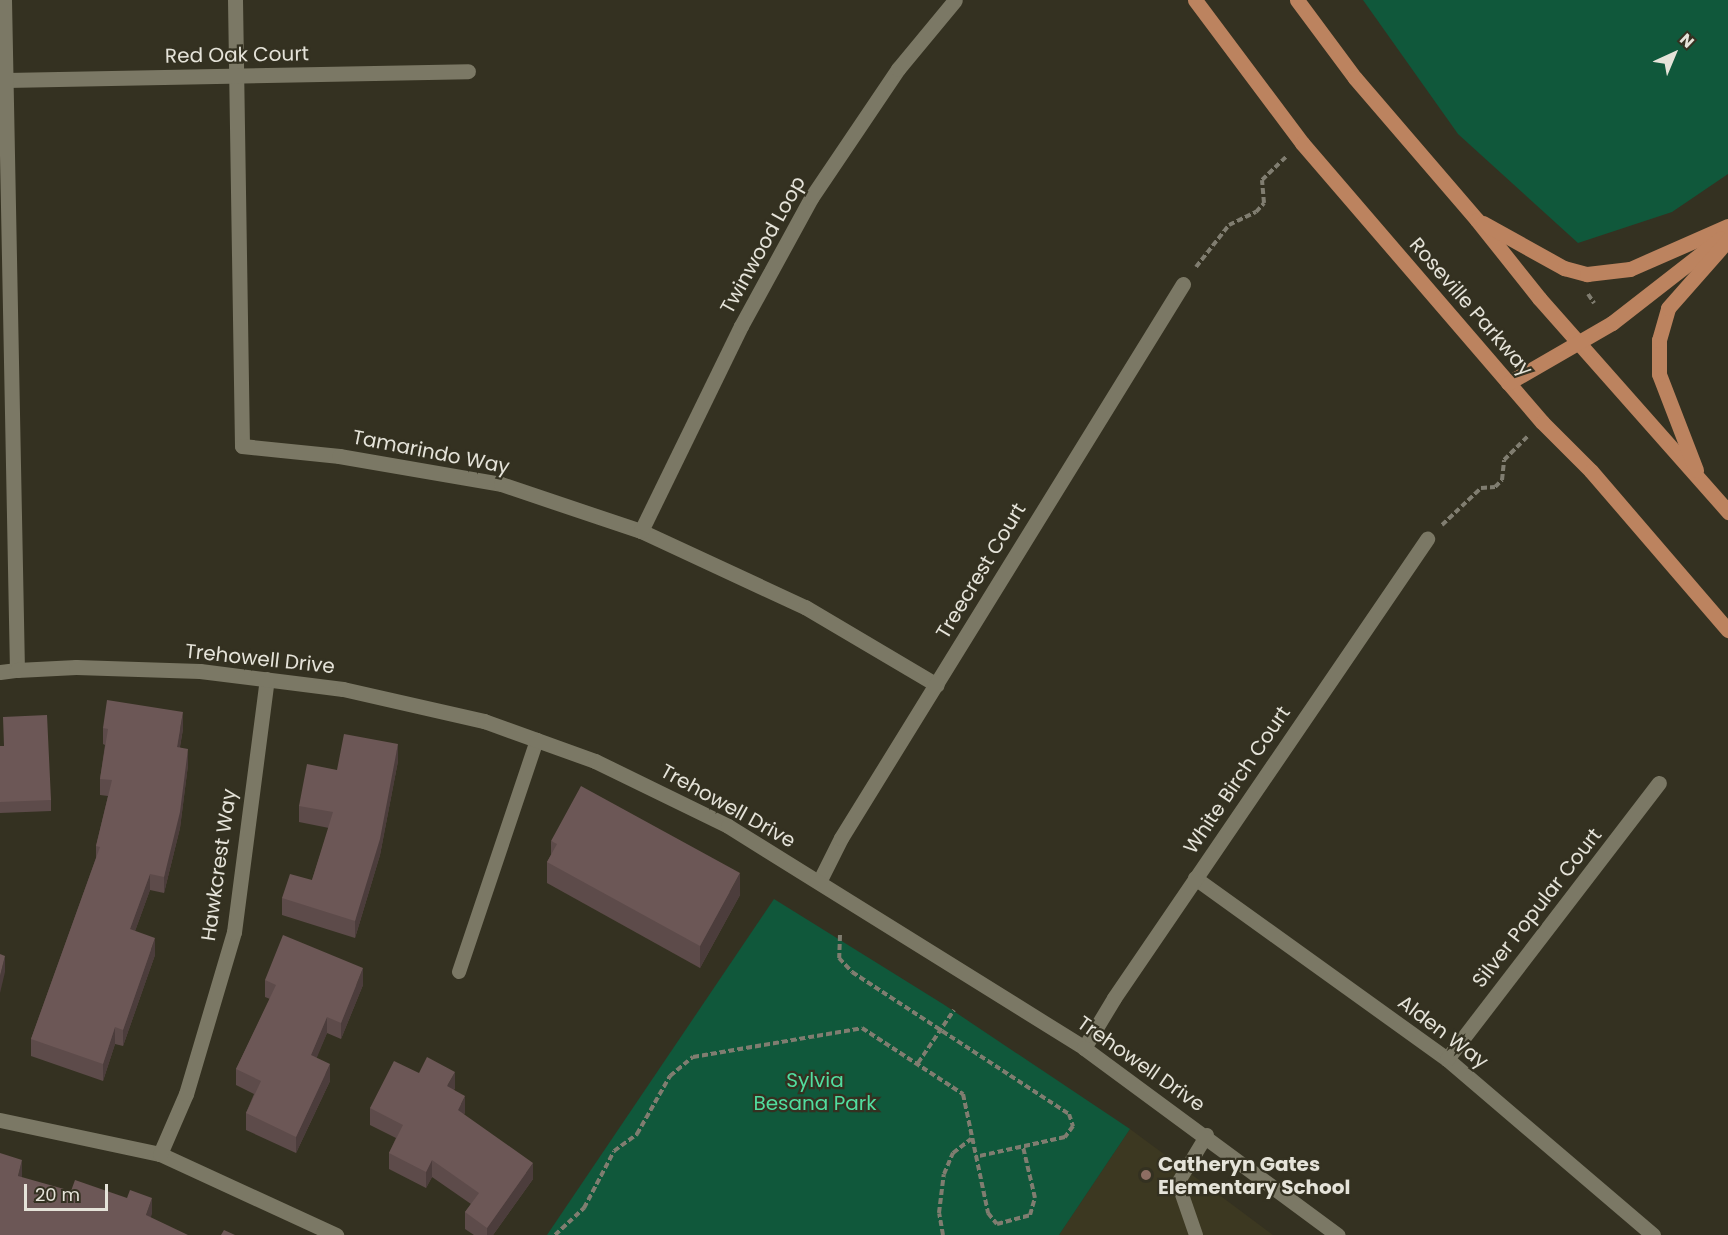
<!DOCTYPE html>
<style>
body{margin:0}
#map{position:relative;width:1728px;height:1235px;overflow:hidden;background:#343121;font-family:Poppins,sans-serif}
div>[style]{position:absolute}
.built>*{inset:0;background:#3c3821}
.green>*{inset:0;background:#10583b}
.path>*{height:4px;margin-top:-2px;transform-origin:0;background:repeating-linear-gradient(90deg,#807d70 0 6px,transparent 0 9px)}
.lane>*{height:14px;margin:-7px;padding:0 7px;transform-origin:7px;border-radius:7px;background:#7b7865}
.street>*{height:15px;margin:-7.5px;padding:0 7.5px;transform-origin:7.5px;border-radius:7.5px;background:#7b7865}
.secondary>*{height:15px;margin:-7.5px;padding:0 7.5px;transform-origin:7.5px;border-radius:7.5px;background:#7b7865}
.primary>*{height:15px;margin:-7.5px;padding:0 7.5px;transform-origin:7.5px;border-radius:7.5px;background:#bc835f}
.wall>*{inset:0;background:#5d4b4a}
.shaded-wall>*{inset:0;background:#4c3d3c}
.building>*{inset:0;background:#6c5756}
.dots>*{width:16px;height:16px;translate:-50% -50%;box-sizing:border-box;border:3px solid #343121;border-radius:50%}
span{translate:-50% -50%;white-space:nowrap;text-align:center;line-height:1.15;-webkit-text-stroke:4.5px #343121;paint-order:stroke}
.street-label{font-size:20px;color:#e5e3d9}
.park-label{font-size:20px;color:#51dd9f}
.poi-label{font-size:20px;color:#e5e3d9;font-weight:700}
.left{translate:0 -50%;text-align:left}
.north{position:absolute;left:1644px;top:24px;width:60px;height:60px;-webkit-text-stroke:4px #343121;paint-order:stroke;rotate:44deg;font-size:16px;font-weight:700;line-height:24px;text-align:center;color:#e5e3d9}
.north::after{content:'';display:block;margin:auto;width:21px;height:27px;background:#e5e3d9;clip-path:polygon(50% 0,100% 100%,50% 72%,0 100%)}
.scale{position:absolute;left:24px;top:1184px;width:84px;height:27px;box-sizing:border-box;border:3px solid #e5e3d9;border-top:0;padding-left:8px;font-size:18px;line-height:21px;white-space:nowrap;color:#e5e3d9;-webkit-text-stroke:4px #343121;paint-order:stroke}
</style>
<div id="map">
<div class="built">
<i style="clip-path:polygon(1130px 1129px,1222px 1197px,1273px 1235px,1059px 1235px)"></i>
</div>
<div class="green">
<i style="clip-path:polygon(1363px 0,1728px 0,1728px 174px,1672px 212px,1578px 243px,1458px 134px)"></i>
<i style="clip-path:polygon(774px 899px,943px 1004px,1130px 1129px,1059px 1235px,547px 1235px)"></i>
</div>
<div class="path">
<i style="left:1196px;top:267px;width:53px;rotate:-51.8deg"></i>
<i style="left:1229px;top:225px;width:30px;rotate:-26deg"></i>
<i style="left:1256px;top:212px;width:12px;rotate:-48deg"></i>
<i style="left:1264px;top:203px;width:23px;rotate:-95deg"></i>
<i style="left:1262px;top:180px;width:33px;rotate:-44deg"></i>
<i style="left:1588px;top:294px;width:11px;rotate:56deg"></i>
<i style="left:1442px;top:525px;width:54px;rotate:-43.5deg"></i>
<i style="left:1481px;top:488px;width:14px;rotate:-4deg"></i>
<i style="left:1495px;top:487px;width:10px;rotate:-45deg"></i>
<i style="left:1502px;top:480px;width:20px;rotate:-84deg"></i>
<i style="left:1504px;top:460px;width:33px;rotate:-45deg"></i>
<i style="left:840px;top:935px;width:23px;rotate:92deg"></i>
<i style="left:839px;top:958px;width:19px;rotate:47deg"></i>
<i style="left:852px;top:972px;width:259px;rotate:33.2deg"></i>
<i style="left:1069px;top:1114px;width:13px;rotate:72deg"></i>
<i style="left:1073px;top:1126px;width:14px;rotate:126deg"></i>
<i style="left:1065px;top:1137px;width:92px;rotate:167.5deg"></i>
<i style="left:918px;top:1063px;width:64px;rotate:-55.8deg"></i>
<i style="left:555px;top:1235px;width:40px;rotate:-43deg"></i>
<i style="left:584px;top:1208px;width:64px;rotate:-62.2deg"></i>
<i style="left:614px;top:1151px;width:29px;rotate:-36deg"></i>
<i style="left:637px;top:1134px;width:67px;rotate:-60.4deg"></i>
<i style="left:670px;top:1076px;width:30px;rotate:-40deg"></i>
<i style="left:693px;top:1057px;width:171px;rotate:-9.7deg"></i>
<i style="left:862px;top:1028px;width:121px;rotate:33.2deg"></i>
<i style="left:963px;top:1094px;width:122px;rotate:78.1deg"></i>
<i style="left:988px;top:1213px;width:14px;rotate:51deg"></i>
<i style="left:997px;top:1224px;width:34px;rotate:-15deg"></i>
<i style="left:1030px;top:1215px;width:18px;rotate:-74deg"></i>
<i style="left:1035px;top:1198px;width:52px;rotate:-103.2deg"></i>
<i style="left:943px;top:1235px;width:22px;rotate:-100deg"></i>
<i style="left:939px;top:1213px;width:39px;rotate:-83deg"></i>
<i style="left:944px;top:1174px;width:23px;rotate:-67deg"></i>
<i style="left:953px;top:1153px;width:23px;rotate:-38deg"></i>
</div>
<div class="lane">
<i style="left:459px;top:972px;width:245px;rotate:-71.4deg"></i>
<i style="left:1196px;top:1235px;width:55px;rotate:-109.1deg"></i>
<i style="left:1178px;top:1183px;width:56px;rotate:-58.9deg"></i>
</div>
<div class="street">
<i style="left:235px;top:0;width:446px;rotate:89.1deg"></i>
<i style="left:242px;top:446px;width:98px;rotate:5.9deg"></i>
<i style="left:339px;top:456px;width:164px;rotate:9.8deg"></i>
<i style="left:501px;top:484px;width:148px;rotate:18.6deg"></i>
<i style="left:641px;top:531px;width:181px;rotate:24.9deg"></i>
<i style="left:805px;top:607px;width:153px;rotate:30.6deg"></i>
<i style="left:6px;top:80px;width:462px;rotate:-1.1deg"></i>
<i style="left:641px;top:531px;width:228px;rotate:-64deg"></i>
<i style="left:741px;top:326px;width:146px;rotate:-61.3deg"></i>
<i style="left:811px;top:198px;width:156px;rotate:-56deg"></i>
<i style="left:898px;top:69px;width:89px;rotate:-50.4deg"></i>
<i style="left:0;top:672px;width:17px;rotate:-7deg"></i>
<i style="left:1195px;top:878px;width:310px;rotate:35.7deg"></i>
<i style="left:1447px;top:1059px;width:271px;rotate:40.5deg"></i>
<i style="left:819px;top:882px;width:49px;rotate:-63.4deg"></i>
<i style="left:841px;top:838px;width:651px;rotate:-58.31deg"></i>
<i style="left:1084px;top:1048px;width:58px;rotate:-59deg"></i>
<i style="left:1114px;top:998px;width:556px;rotate:-55.71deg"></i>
<i style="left:1447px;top:1059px;width:348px;rotate:-52.5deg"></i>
<i style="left:0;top:1120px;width:164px;rotate:12deg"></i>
<i style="left:160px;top:1154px;width:194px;rotate:24.7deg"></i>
<i style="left:160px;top:1154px;width:65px;rotate:-66.6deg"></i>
<i style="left:186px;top:1094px;width:169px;rotate:-73.5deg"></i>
<i style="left:234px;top:932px;width:255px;rotate:-82.6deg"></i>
</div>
<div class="secondary">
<i style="left:4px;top:0;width:670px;rotate:88.89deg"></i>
<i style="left:17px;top:670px;width:59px;rotate:-2.9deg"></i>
<i style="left:76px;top:667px;width:124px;rotate:1.8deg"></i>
<i style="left:200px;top:671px;width:144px;rotate:7.2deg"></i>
<i style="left:343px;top:689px;width:145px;rotate:12.8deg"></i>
<i style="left:484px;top:721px;width:118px;rotate:19.8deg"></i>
<i style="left:595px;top:761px;width:148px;rotate:26deg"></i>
<i style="left:728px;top:826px;width:420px;rotate:31.9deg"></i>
<i style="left:1084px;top:1048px;width:315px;rotate:36.4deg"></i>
</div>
<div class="primary">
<i style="left:1195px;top:0;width:179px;rotate:53.2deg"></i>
<i style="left:1302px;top:143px;width:368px;rotate:49.3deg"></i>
<i style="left:1542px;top:422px;width:69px;rotate:45deg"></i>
<i style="left:1591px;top:471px;width:210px;rotate:49.3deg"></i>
<i style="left:1297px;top:0;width:97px;rotate:53.4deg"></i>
<i style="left:1355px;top:78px;width:187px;rotate:49.3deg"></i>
<i style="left:1477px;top:220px;width:100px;rotate:51.5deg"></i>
<i style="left:1539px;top:298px;width:286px;rotate:48.5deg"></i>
<i style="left:1483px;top:223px;width:93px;rotate:29.1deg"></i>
<i style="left:1564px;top:268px;width:24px;rotate:15deg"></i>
<i style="left:1587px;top:274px;width:43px;rotate:-6.6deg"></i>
<i style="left:1630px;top:269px;width:107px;rotate:-23.7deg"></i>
<i style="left:1508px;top:383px;width:120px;rotate:-30deg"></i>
<i style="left:1612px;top:323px;width:138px;rotate:-37.9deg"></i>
<i style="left:1696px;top:470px;width:103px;rotate:-111.1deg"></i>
<i style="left:1659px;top:374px;width:34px;rotate:-90deg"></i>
<i style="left:1659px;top:340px;width:33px;rotate:-74deg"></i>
<i style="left:1668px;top:308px;width:91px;rotate:-48.6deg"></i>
</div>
<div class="wall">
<i style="clip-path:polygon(103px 728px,183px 729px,180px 747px,188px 765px,180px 828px,164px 893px,150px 890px,135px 931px,155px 955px,123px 1046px,115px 1044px,103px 1081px,31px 1056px,31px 1039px,96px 858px,96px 846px,108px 796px,100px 795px,100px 779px,105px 745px,103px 744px)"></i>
<i style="clip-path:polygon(0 746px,51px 800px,51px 811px,0 813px)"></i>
<i style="clip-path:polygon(398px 761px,380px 855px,355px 938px,282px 915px,282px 898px,312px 880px,329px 828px,299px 822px,299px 806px,337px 770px)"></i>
<i style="clip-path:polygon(551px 841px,740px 895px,700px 968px,547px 883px,547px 862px,551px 855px)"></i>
<i style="clip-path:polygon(265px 980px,363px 985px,341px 1039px,327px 1033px,316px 1058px,330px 1081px,296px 1153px,246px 1130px,246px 1113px,254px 1094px,236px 1085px,236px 1069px,270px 999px,265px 997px)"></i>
<i style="clip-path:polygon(419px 1073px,455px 1088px,454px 1090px,465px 1112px,464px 1115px,533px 1179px,493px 1235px,474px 1235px,465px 1229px,465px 1212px,471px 1204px,432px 1177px,426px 1188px,389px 1169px,389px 1153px,396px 1138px,370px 1125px,370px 1108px)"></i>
</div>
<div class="shaded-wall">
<i style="clip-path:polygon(183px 712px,183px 729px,177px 763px,177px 747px)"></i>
<i style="clip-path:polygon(398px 744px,398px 761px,380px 855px,355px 938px,355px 921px)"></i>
<i style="clip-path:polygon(188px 749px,188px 765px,180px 828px,164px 893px,164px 877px)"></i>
<i style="clip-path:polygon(740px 873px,740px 895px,700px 968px,700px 946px)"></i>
<i style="clip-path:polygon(150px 874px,150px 890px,130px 945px,130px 929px)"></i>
<i style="clip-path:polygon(155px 938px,155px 955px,123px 1046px,123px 1030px)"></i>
<i style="clip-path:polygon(5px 956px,5px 972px,0 993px,0 976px)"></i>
<i style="clip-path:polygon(363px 968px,363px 985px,341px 1039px,341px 1023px)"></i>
<i style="clip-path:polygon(327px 1017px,327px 1033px,311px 1072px,311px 1055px)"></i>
<i style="clip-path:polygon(115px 1027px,115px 1044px,103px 1081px,103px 1064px)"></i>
<i style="clip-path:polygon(330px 1064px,330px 1081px,296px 1153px,296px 1137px)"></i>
<i style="clip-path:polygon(455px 1072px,455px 1088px,447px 1103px,447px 1086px)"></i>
<i style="clip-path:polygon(465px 1096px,465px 1112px,458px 1127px,458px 1110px)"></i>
<i style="clip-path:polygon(22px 1160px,22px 1176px,18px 1193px,18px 1176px)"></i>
<i style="clip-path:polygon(432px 1160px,432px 1177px,426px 1188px,426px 1172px)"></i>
<i style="clip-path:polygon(533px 1163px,533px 1179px,493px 1235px,487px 1235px,487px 1228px)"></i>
<i style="clip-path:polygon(152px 1198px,152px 1214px,146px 1231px,146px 1215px)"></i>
</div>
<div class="building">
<i style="clip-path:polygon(107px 700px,183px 712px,177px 747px,188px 749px,180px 812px,164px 877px,150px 874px,130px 929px,155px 938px,123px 1030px,115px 1027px,103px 1064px,31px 1039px,100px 847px,96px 846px,112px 780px,100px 779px,108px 729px,103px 728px)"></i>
<i style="clip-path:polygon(47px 715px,51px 800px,0 802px,0 746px,4px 746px,3px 717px)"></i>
<i style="clip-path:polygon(344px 734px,398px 744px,380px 839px,355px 921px,282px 898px,290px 874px,312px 880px,333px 812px,299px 806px,307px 764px,337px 770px)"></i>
<i style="clip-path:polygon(581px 786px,740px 873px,700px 946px,547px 862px,557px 844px,551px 841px)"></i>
<i style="clip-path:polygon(283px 935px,363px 968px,341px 1023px,327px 1017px,311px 1055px,330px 1064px,296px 1137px,246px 1113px,261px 1081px,236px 1069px,276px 985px,265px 980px)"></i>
<i style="clip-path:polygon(0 954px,5px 956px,0 976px)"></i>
<i style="clip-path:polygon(427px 1057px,455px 1072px,447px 1086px,465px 1096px,458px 1110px,533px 1163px,487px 1228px,465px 1212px,479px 1193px,432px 1160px,426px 1172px,389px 1153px,403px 1125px,370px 1108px,394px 1061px,419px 1073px)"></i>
<i style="clip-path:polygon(0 1153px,22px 1160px,18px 1176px,71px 1191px,75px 1180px,127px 1198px,130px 1190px,152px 1198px,146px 1215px,188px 1235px,0 1235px)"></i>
<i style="clip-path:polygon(224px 1230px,235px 1235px,221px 1235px)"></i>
</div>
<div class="dots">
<i style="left:1146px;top:1175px;background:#8d6e63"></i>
</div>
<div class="street-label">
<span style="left:237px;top:55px;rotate:-1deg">Red Oak Court</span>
<span style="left:763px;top:245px;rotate:-61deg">Twinwood Loop</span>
<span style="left:1471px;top:307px;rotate:49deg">Roseville Parkway</span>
<span style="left:431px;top:452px;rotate:11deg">Tamarindo Way</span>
<span style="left:981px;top:571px;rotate:-59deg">Treecrest Court</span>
<span style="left:260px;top:659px;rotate:6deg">Trehowell Drive</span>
<span style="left:1237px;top:780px;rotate:-56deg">White Birch Court</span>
<span style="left:728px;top:806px;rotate:29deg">Trehowell Drive</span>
<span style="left:219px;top:865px;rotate:-82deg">Hawkcrest Way</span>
<span style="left:1537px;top:908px;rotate:-52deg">Silver Popular Court</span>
<span style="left:1443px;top:1032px;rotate:37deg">Alden Way</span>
<span style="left:1141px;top:1064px;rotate:35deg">Trehowell Drive</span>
</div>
<div class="park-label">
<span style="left:815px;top:1092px">Sylvia<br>Besana Park</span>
</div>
<div class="poi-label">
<span class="left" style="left:1158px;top:1176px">Catheryn Gates<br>Elementary School</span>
</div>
<div class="north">N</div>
<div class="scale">20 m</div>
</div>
